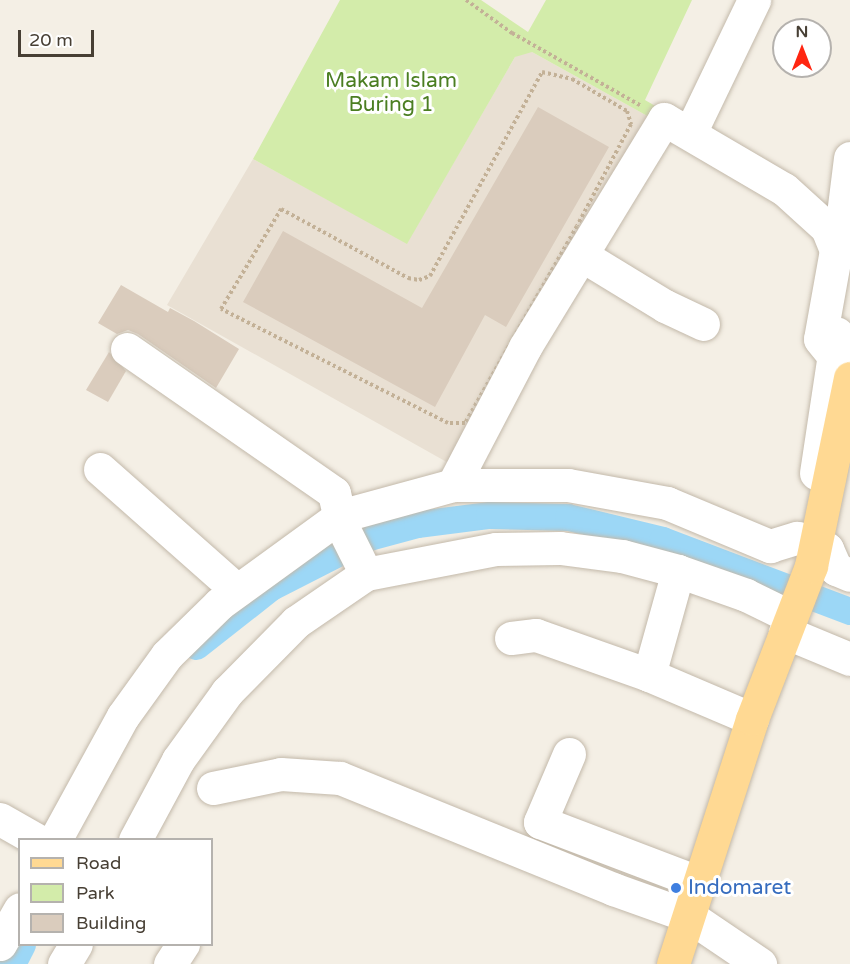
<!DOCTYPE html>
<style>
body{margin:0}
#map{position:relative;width:850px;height:964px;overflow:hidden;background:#f4efe5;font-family:"Varela Round",sans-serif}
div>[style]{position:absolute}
.residential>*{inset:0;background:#e9e0d3}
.green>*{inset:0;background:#d3ecaa}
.canal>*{height:27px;margin:-13.5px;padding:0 13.5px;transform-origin:13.5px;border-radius:13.5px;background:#9cd7f6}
.building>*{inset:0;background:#daccbd}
.path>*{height:4px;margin-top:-2px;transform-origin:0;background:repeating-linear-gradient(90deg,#c3b197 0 3px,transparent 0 6px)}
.roads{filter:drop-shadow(0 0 2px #c3b9aa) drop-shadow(0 0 2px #c3b9aa)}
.minor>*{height:33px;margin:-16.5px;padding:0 16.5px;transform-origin:16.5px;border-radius:16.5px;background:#fff}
.major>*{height:33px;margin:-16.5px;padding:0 16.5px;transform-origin:16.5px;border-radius:16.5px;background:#ffd993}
.dots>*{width:16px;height:16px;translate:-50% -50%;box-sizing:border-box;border:3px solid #fff;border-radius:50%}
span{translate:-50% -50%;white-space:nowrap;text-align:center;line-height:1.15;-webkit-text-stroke:6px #fff;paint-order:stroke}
.park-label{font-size:21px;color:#4b7e22}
.shop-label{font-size:21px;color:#366cbe}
.left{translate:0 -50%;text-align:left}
.legend{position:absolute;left:18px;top:838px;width:195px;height:108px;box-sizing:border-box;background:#fff;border:2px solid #b5b2ae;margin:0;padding:8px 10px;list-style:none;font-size:18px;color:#473f34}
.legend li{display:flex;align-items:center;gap:12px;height:30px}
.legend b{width:30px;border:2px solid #b5b2ae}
.north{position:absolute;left:772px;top:18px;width:60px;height:60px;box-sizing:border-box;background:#fff;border:2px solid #b5b2ae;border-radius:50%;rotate:0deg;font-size:16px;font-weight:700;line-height:24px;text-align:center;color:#473f34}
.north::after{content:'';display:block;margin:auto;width:21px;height:27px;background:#ff2611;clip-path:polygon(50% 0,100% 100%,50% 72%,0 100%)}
.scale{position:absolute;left:18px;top:30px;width:76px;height:27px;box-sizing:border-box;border:3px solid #473f34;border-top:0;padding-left:8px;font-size:18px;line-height:21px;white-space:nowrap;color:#473f34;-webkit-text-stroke:4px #fff;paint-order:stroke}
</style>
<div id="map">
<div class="residential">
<i style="clip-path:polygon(524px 52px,532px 52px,651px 118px,452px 465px,167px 305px,253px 159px,407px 243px,515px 57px)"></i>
</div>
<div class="green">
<i style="clip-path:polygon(340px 0,481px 0,528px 32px,546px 0,692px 0,645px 100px,657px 107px,651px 118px,532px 52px,515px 57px,407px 244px,253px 159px)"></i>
</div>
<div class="canal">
<i style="left:196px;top:646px;width:95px;rotate:-38.2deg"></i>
<i style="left:271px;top:587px;width:110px;rotate:-27deg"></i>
<i style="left:369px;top:537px;width:50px;rotate:-15.2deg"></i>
<i style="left:417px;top:524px;width:73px;rotate:-7.1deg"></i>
<i style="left:489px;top:515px;width:79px;rotate:1.5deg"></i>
<i style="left:568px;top:517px;width:97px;rotate:13.7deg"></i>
<i style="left:662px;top:540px;width:201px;rotate:20.7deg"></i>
<i style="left:12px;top:964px;width:22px;rotate:-63deg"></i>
</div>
<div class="building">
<i style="clip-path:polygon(538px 107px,609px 147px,506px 327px,485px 315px,435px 407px,243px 302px,283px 231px,422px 308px)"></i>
<i style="clip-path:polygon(121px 285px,168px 312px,170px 308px,194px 321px,239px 349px,216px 388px,138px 334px,128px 330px,117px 334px,98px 323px)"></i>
<i style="clip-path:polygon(109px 352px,126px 371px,108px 402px,86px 390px)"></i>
</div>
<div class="path">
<i style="left:466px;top:0;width:57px;rotate:35.7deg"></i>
<i style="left:512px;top:33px;width:147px;rotate:29.4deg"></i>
<i style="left:542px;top:72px;width:31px;rotate:13deg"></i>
<i style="left:572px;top:79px;width:64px;rotate:30.2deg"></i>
<i style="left:627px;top:111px;width:14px;rotate:73deg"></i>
<i style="left:631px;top:124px;width:115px;rotate:117.9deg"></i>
<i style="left:577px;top:226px;width:227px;rotate:119.6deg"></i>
<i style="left:465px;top:423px;width:17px;rotate:180deg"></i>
<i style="left:448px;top:423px;width:254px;rotate:-153.3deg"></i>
<i style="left:221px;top:309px;width:117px;rotate:-59deg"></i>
<i style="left:281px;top:209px;width:145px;rotate:28.5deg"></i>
<i style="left:408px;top:278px;width:11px;rotate:10deg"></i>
<i style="left:419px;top:280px;width:12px;rotate:-20deg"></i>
<i style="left:430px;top:276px;width:233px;rotate:-61.2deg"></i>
</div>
<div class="roads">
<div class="minor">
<i style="left:690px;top:133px;width:148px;rotate:-64.3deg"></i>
<i style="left:850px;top:158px;width:56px;rotate:97.1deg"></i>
<i style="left:843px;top:214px;width:28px;rotate:75deg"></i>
<i style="left:583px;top:256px;width:96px;rotate:31.4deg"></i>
<i style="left:665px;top:306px;width:42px;rotate:25.3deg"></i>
<i style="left:127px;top:349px;width:252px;rotate:34.8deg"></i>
<i style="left:334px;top:493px;width:32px;rotate:77deg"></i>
<i style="left:341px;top:524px;width:56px;rotate:63.4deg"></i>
<i style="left:100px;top:469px;width:183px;rotate:41.5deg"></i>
<i style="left:816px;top:473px;width:141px;rotate:-81.4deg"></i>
<i style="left:453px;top:485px;width:156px;rotate:-62.4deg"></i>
<i style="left:525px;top:347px;width:267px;rotate:-58.6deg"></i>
<i style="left:664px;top:119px;width:139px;rotate:30.3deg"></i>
<i style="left:784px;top:189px;width:58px;rotate:42.2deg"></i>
<i style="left:827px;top:228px;width:24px;rotate:68deg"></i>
<i style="left:836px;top:250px;width:90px;rotate:100.2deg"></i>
<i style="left:820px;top:339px;width:22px;rotate:51deg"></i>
<i style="left:785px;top:632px;width:70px;rotate:22.6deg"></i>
<i style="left:511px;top:638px;width:25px;rotate:-7deg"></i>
<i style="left:536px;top:635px;width:120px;rotate:19.5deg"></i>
<i style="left:649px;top:675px;width:108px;rotate:-74.4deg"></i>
<i style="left:649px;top:675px;width:112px;rotate:23.1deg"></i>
<i style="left:569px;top:754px;width:74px;rotate:113.1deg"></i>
<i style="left:540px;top:822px;width:172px;rotate:20.8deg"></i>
<i style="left:213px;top:788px;width:69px;rotate:-11.6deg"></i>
<i style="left:281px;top:774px;width:59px;rotate:3.9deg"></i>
<i style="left:340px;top:778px;width:295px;rotate:22.1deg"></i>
<i style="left:613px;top:889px;width:81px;rotate:19.6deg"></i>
<i style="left:689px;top:916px;width:86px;rotate:34.1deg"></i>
<i style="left:0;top:819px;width:43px;rotate:29.6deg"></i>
<i style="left:55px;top:840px;width:141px;rotate:-61.3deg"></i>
<i style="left:123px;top:716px;width:75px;rotate:-54.2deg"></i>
<i style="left:167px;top:655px;width:73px;rotate:-44.4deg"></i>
<i style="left:219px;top:604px;width:150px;rotate:-36deg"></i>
<i style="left:340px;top:516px;width:117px;rotate:-15.3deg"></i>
<i style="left:453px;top:485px;width:115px"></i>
<i style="left:568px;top:485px;width:101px;rotate:10.3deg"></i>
<i style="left:667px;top:503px;width:112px;rotate:22.7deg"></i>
<i style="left:770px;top:546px;width:28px;rotate:-17deg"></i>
<i style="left:797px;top:538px;width:20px;rotate:9deg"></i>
<i style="left:817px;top:541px;width:13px;rotate:39deg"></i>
<i style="left:827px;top:549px;width:22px;rotate:66deg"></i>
<i style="left:836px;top:569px;width:15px;rotate:23deg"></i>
<i style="left:135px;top:840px;width:91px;rotate:-61.7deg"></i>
<i style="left:178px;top:760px;width:84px;rotate:-54.2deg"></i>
<i style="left:227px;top:692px;width:98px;rotate:-45.4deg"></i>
<i style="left:296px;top:622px;width:85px;rotate:-34.4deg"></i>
<i style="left:366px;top:574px;width:132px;rotate:-10.9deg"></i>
<i style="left:496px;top:549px;width:64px;rotate:-0.9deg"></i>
<i style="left:560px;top:548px;width:63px;rotate:7.4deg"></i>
<i style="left:622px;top:556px;width:58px;rotate:15deg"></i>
<i style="left:678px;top:571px;width:72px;rotate:19.4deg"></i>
<i style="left:746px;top:595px;width:50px;rotate:26.1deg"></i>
<i style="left:0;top:944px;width:40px;rotate:-60.3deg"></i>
<i style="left:64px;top:964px;width:23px;rotate:-59deg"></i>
<i style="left:170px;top:964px;width:24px;rotate:-57deg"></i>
</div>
<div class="major">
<i style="left:673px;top:964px;width:257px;rotate:-72.1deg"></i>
<i style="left:752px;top:719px;width:164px;rotate:-68.9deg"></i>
<i style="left:811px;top:566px;width:192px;rotate:-78.3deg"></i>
</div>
</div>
<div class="dots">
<i style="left:676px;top:888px;background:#3f7fe0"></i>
</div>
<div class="park-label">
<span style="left:391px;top:93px">Makam Islam<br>Buring 1</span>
</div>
<div class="shop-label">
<span class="left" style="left:688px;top:888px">Indomaret</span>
</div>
<ul class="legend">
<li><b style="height:8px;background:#ffd993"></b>Road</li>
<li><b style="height:16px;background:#d3ecaa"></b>Park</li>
<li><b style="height:16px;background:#daccbd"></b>Building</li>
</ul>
<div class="north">N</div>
<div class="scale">20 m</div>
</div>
